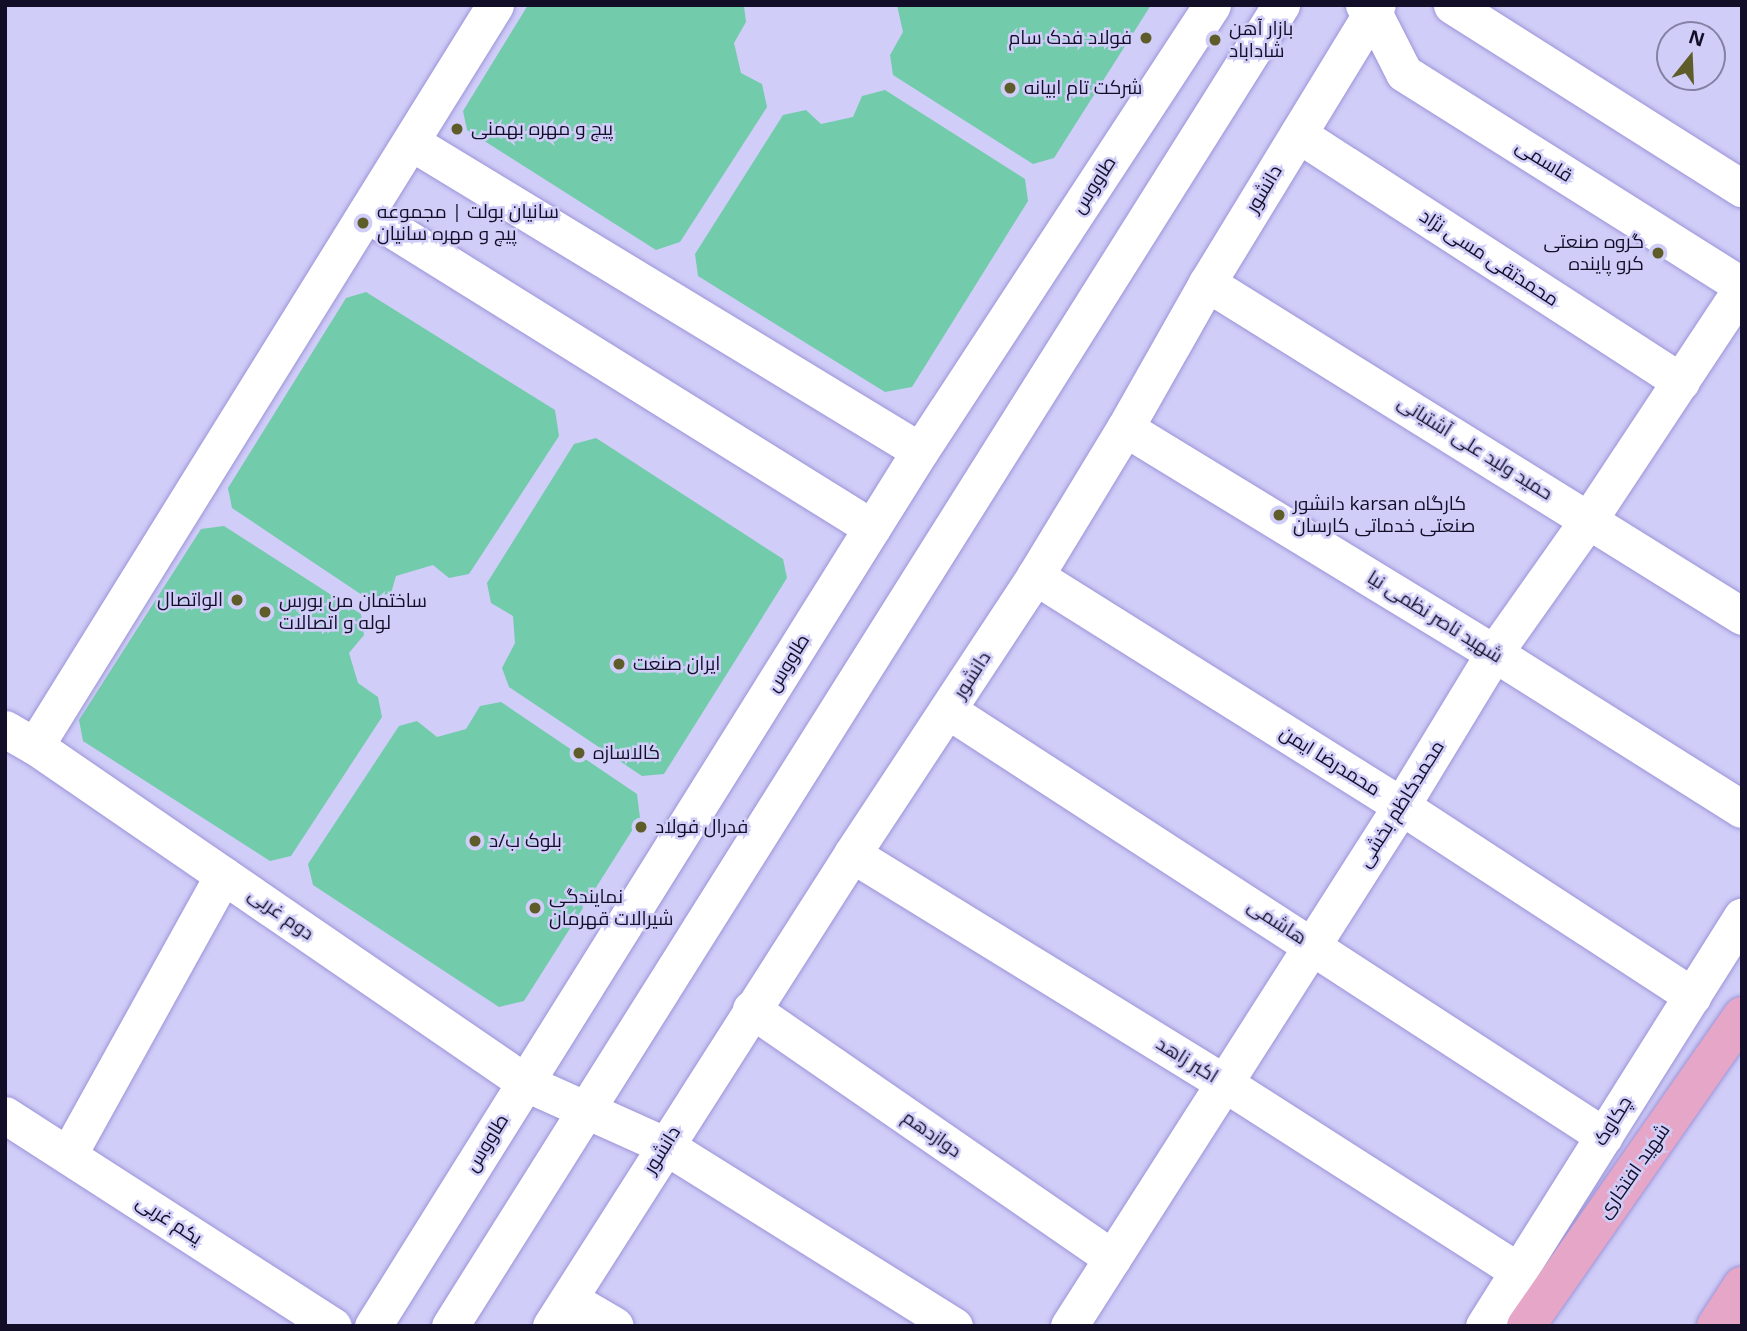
<!DOCTYPE html>
<meta charset="utf-8">
<style>
body{margin:0}
#map{position:relative;width:1747px;height:1331px;overflow:hidden;background:#d0cdf8;font-family:"Open Sans",Cairo,sans-serif}
div>[style]{position:absolute}
.building>*{inset:0;background:#72cbab}
.roads{filter:drop-shadow(0 0 2px #9b94d8) drop-shadow(0 0 2px #9b94d8)}
.minor>*{height:37px;margin:-18.5px;padding:0 18.5px;transform-origin:18.5px;border-radius:18.5px;background:#fff}
.major>*{height:38px;margin:-19px;padding:0 19px;transform-origin:19px;border-radius:19px;background:#e6a6c8}
.dots>*{width:19px;height:19px;translate:-50% -50%;box-sizing:border-box;border:4px solid #d0cdf8;border-radius:50%}
span{translate:-50% -50%;white-space:nowrap;text-align:center;line-height:1.15;-webkit-text-stroke:5px #d0cdf8;paint-order:stroke}
.poi-label{font-size:19px;color:#120e27}
.left{translate:0 -50%;text-align:left}
.right{translate:-100% -50%;text-align:right}
.street-label{font-size:19px;color:#120e27}
.frame{position:absolute;inset:0;border:7px solid #120e27;pointer-events:none}
.north{position:absolute;left:1656px;top:21px;width:70px;height:70px;box-sizing:border-box;background:#d0cdf8;border:2px solid #8481a4;border-radius:50%;rotate:18deg;font-size:19px;font-weight:700;line-height:28px;text-align:center;color:#120e27}
.north::after{content:'';display:block;margin:auto;width:24px;height:32px;background:#5e5d2a;clip-path:polygon(50% 0,100% 100%,50% 72%,0 100%)}
</style>
<div id="map">
<div class="building">
<i style="clip-path:polygon(528px 5px,744px 6px,746px 22px,734px 43px,741px 73px,762px 84px,767px 107px,680px 242px,656px 250px,467px 130px,463px 111px)"></i>
<i style="clip-path:polygon(897px 5px,1151px 5px,1054px 158px,1033px 164px,893px 75px,890px 55px,903px 32px)"></i>
<i style="clip-path:polygon(885px 90px,1025px 179px,1028px 201px,912px 387px,885px 392px,698px 276px,695px 254px,783px 115px,806px 110px,821px 124px,853px 117px,862px 96px)"></i>
<i style="clip-path:polygon(366px 292px,555px 410px,559px 436px,469px 574px,449px 578px,433px 565px,396px 576px,391px 593px,368px 599px,232px 508px,228px 488px,346px 298px)"></i>
<i style="clip-path:polygon(596px 438px,783px 559px,787px 578px,664px 774px,642px 776px,509px 687px,502px 668px,515px 643px,513px 616px,491px 603px,487px 583px,574px 444px)"></i>
<i style="clip-path:polygon(224px 526px,361px 614px,364px 635px,349px 653px,358px 683px,378px 697px,382px 717px,291px 856px,270px 861px,83px 741px,79px 720px,201px 529px)"></i>
<i style="clip-path:polygon(501px 702px,637px 794px,640px 818px,524px 1001px,499px 1007px,313px 885px,308px 864px,399px 726px,417px 721px,437px 737px,466px 729px,480px 706px)"></i>
</div>
<div class="roads">
<div class="minor">
<i style="left:1364px;top:5px;width:11px;rotate:38deg"></i>
<i style="left:1373px;top:12px;width:68px;rotate:63.1deg"></i>
<i style="left:1404px;top:73px;width:400px;rotate:32.2deg"></i>
<i style="left:1452px;top:5px;width:343px;rotate:32.3deg"></i>
<i style="left:1298px;top:134px;width:456px;rotate:32.9deg"></i>
<i style="left:411px;top:142px;width:595px;rotate:31.26deg"></i>
<i style="left:366px;top:213px;width:596px;rotate:31.9deg"></i>
<i style="left:1207px;top:283px;width:630px;rotate:31.9deg"></i>
<i style="left:1125px;top:428px;width:432px;rotate:31.4deg"></i>
<i style="left:1494px;top:653px;width:293px;rotate:32.2deg"></i>
<i style="left:1035px;top:576px;width:432px;rotate:32.1deg"></i>
<i style="left:1401px;top:806px;width:348px;rotate:33.1deg"></i>
<i style="left:949px;top:711px;width:781px;rotate:32.98deg"></i>
<i style="left:5px;top:729px;width:34px;rotate:30deg"></i>
<i style="left:35px;top:746px;width:596px;rotate:34.46deg"></i>
<i style="left:526px;top:1083px;width:151px;rotate:24.2deg"></i>
<i style="left:664px;top:1145px;width:342px;rotate:32deg"></i>
<i style="left:35px;top:746px;width:872px;rotate:-58.17deg"></i>
<i style="left:852px;top:854px;width:437px;rotate:31.6deg"></i>
<i style="left:1224px;top:1083px;width:349px;rotate:32.6deg"></i>
<i style="left:751px;top:1009px;width:439px;rotate:34.6deg"></i>
<i style="left:5px;top:1115px;width:390px;rotate:32.8deg"></i>
<i style="left:68px;top:1155px;width:320px;rotate:-61deg"></i>
<i style="left:569px;top:1299px;width:53px;rotate:30.4deg"></i>
<i style="left:373px;top:1326px;width:1032px;rotate:-57.99deg"></i>
<i style="left:920px;top:451px;width:533px;rotate:-56.79deg"></i>
<i style="left:450px;top:1326px;width:1561px;rotate:-57.83deg"></i>
<i style="left:551px;top:1326px;width:560px;rotate:-57.47deg"></i>
<i style="left:852px;top:854px;width:333px;rotate:-56.6deg"></i>
<i style="left:1035px;top:576px;width:173px;rotate:-58.7deg"></i>
<i style="left:1125px;top:428px;width:167px;rotate:-60.5deg"></i>
<i style="left:1207px;top:283px;width:326px;rotate:-58.6deg"></i>
<i style="left:1069px;top:1326px;width:617px;rotate:-57.44deg"></i>
<i style="left:1401px;top:806px;width:179px;rotate:-58.7deg"></i>
<i style="left:1494px;top:653px;width:164px;rotate:-54.7deg"></i>
<i style="left:1589px;top:519px;width:277px;rotate:-56.5deg"></i>
<i style="left:1484px;top:1326px;width:484px;rotate:-57.8deg"></i>
</div>
<div class="major">
<i style="left:1526px;top:1326px;width:378px;rotate:-55.1deg"></i>
<i style="left:1716px;top:1326px;width:48px;rotate:-57deg"></i>
</div>
</div>
<div class="dots">
<i style="left:1146px;top:38px;background:#5e5d2a"></i>
<i style="left:1215px;top:40px;background:#5e5d2a"></i>
<i style="left:1010px;top:88px;background:#5e5d2a"></i>
<i style="left:457px;top:129px;background:#5e5d2a"></i>
<i style="left:363px;top:223px;background:#5e5d2a"></i>
<i style="left:1658px;top:253px;background:#5e5d2a"></i>
<i style="left:1279px;top:515px;background:#5e5d2a"></i>
<i style="left:237px;top:600px;background:#5e5d2a"></i>
<i style="left:265px;top:612px;background:#5e5d2a"></i>
<i style="left:619px;top:664px;background:#5e5d2a"></i>
<i style="left:579px;top:753px;background:#5e5d2a"></i>
<i style="left:641px;top:827px;background:#5e5d2a"></i>
<i style="left:475px;top:841px;background:#5e5d2a"></i>
<i style="left:535px;top:908px;background:#5e5d2a"></i>
</div>
<div class="poi-label">
<span class="left" style="left:1229px;top:40px">بازار آهن<br>شاداباد</span>
<span class="right" style="left:1132px;top:38px">فولاد فدک سام</span>
<span class="left" style="left:1024px;top:88px">شرکت تام ابیانه</span>
<span class="left" style="left:471px;top:129px">پیچ و مهره بهمنی</span>
<span class="left" style="left:377px;top:223px">سانیان بولت | مجموعه<br>پیچ و مهره سانیان</span>
<span class="right" style="left:1644px;top:253px">گروه صنعتی<br>کرو پاینده</span>
<span class="left" style="left:1293px;top:515px">دانشور karsan کارگاه<br>صنعتی خدماتی کارسان</span>
<span class="right" style="left:223px;top:600px">الواتصال</span>
<span class="left" style="left:279px;top:612px">ساختمان من بورس<br>لوله و اتصالات</span>
<span class="left" style="left:633px;top:664px">ايران صنعت</span>
<span class="left" style="left:593px;top:753px">کالاسازه</span>
<span class="left" style="left:655px;top:827px">فدرال فولاد</span>
<span class="left" style="left:489px;top:841px">بلوک ب/د</span>
<span class="left" style="left:549px;top:908px">نمایندگی<br>شیرالات قهرمان</span>
</div>
<div class="street-label">
<span style="left:1544px;top:161px;rotate:32deg">قاسمی</span>
<span style="left:1094px;top:185px;rotate:-57deg">طاووس</span>
<span style="left:1264px;top:189px;rotate:-59deg">دانشور</span>
<span style="left:1489px;top:258px;rotate:33deg">محمدتقی مسی نژاد</span>
<span style="left:1475px;top:448px;rotate:32deg">حمید ولید علی آشتیانی</span>
<span style="left:1435px;top:617px;rotate:32deg">شهید ناصر نظمی نیا</span>
<span style="left:788px;top:663px;rotate:-58deg">طاووس</span>
<span style="left:972px;top:675px;rotate:-57deg">دانشور</span>
<span style="left:1330px;top:761px;rotate:32deg">محمدرضا ایمن</span>
<span style="left:1401px;top:804px;rotate:-58deg">محمدکاظم بخشی</span>
<span style="left:281px;top:914px;rotate:35deg">دوم غربی</span>
<span style="left:1277px;top:922px;rotate:33deg">هاشمی</span>
<span style="left:1187px;top:1060px;rotate:32deg">اکبر زاهد</span>
<span style="left:1613px;top:1121px;rotate:-58deg">چکاوک</span>
<span style="left:932px;top:1134px;rotate:35deg">دوازدهم</span>
<span style="left:487px;top:1143px;rotate:-58deg">طاووس</span>
<span style="left:662px;top:1150px;rotate:-58deg">دانشور</span>
<span style="left:1634px;top:1171px;rotate:-55deg">شهید افتخاری</span>
<span style="left:169px;top:1220px;rotate:33deg">یکم غربی</span>
</div>
<div class="frame"></div>
<div class="north">N</div>
</div>
